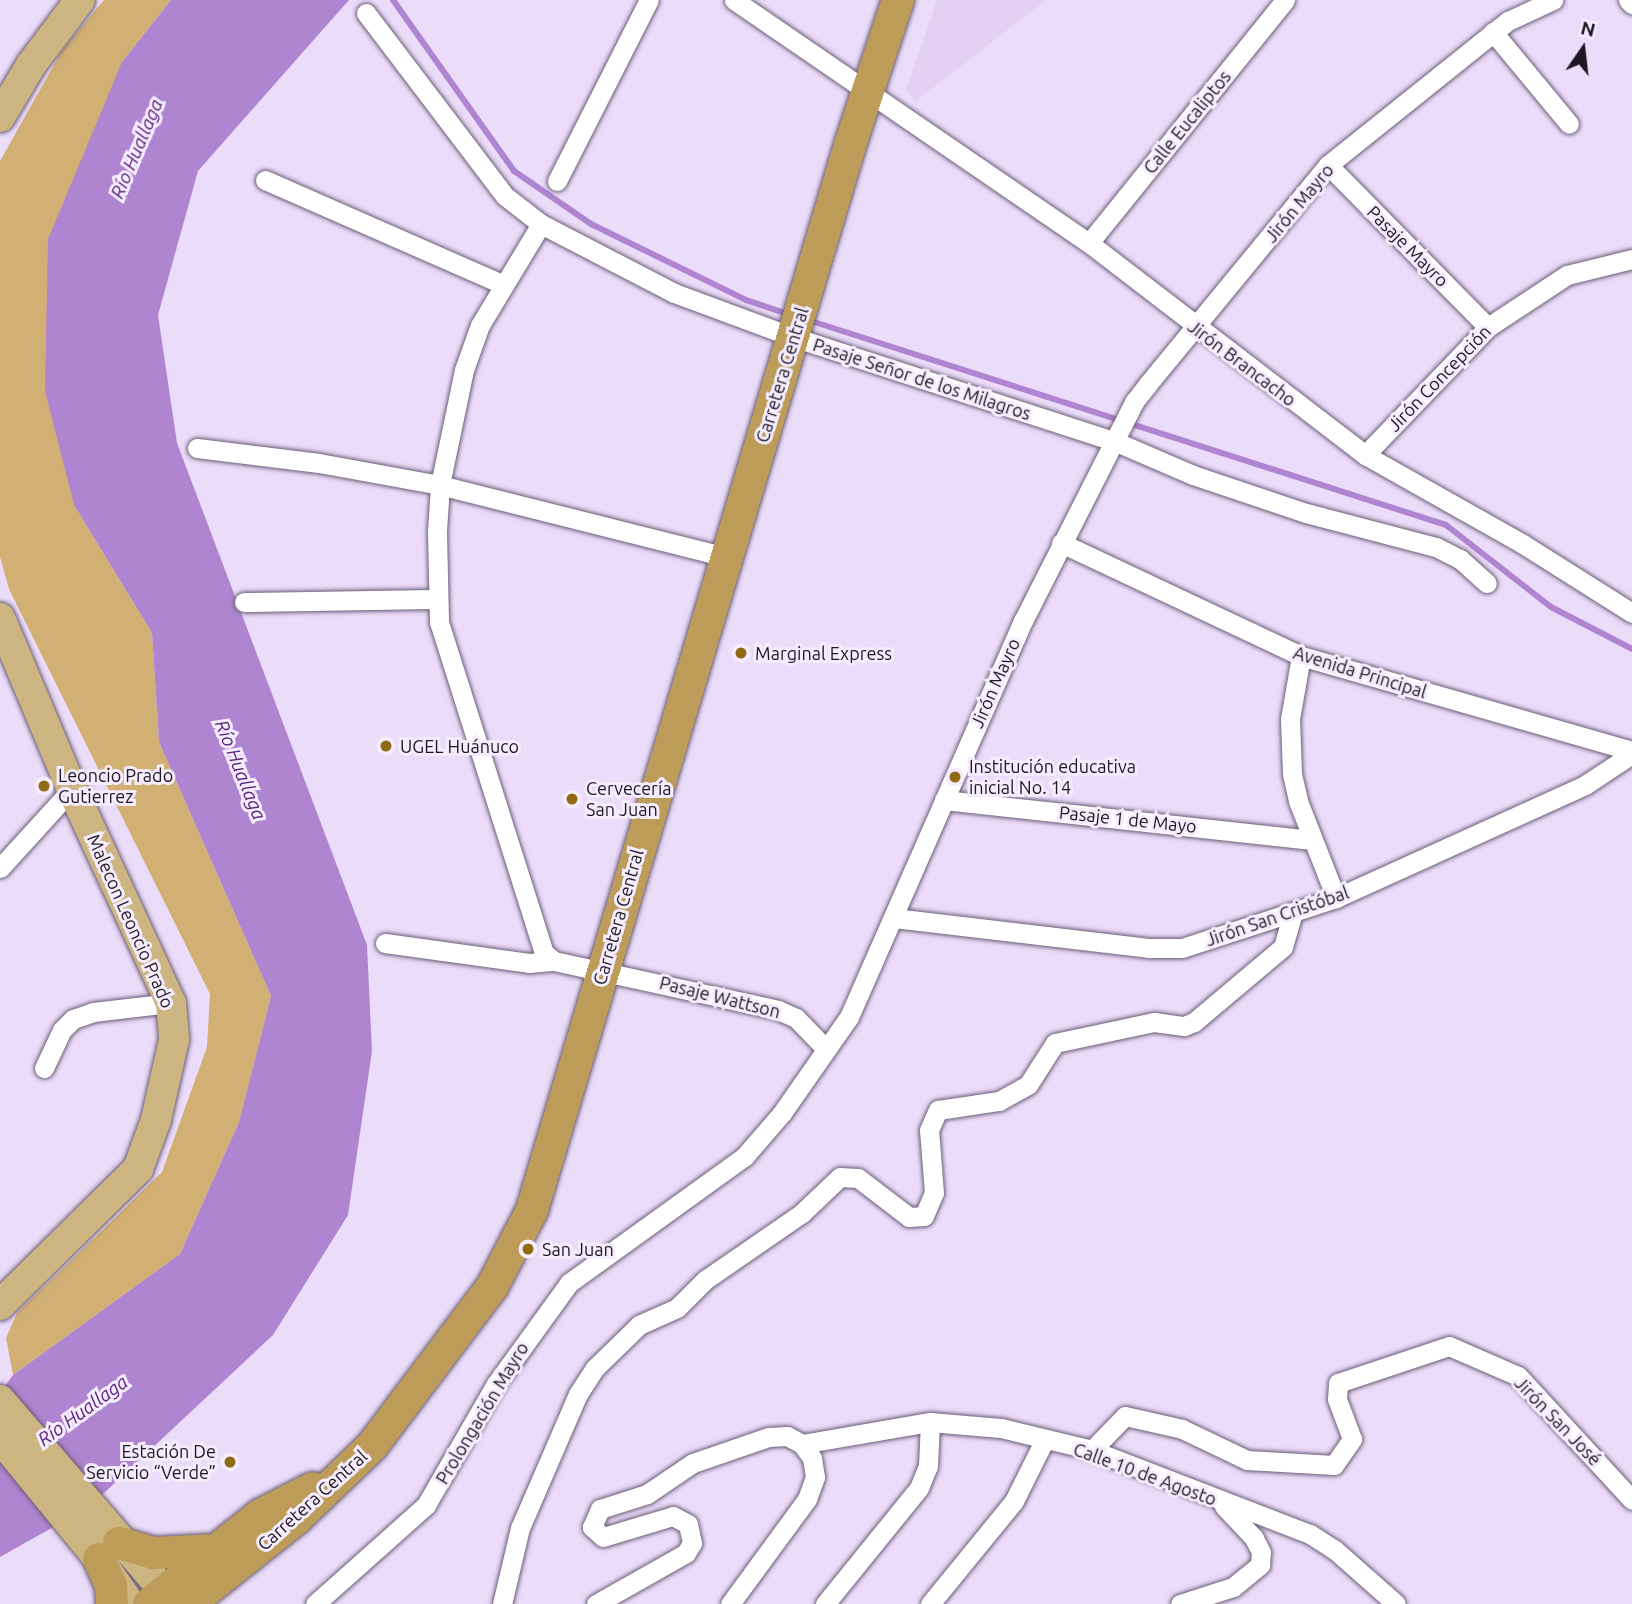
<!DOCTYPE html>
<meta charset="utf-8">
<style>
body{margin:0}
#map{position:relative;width:1632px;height:1604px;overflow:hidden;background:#ebdcf9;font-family:Ubuntu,sans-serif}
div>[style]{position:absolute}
.built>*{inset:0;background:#e3d0f3}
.green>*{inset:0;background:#d2b073}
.water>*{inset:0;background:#af84d1}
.stream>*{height:6px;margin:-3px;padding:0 3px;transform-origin:3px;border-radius:3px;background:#af84d1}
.roads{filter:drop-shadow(0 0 2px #6b5e77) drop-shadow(0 0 2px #6b5e77)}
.minor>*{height:19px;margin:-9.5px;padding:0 9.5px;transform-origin:9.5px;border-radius:9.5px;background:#fff}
.primary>*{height:30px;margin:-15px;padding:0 15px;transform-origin:15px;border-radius:15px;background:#cdb582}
.trunk>*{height:32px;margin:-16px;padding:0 16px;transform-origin:16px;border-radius:16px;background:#bc9c58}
.dots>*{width:19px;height:19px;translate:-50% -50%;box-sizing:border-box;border:4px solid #f5ecfd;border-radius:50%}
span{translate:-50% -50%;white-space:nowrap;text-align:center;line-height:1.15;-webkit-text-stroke:6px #f5ecfd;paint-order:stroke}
.street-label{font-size:18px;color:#1e1822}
.poi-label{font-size:18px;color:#1e1822}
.left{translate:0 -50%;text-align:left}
.right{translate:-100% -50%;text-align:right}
.water-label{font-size:19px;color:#5a227d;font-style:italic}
.north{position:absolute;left:1548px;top:14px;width:70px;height:70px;-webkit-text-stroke:5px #f5ecfd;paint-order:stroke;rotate:14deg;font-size:19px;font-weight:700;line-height:28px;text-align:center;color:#1e1822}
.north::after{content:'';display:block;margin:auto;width:24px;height:32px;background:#1e1822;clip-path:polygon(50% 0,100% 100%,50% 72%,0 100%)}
</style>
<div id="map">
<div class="built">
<i style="clip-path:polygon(937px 0,1046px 0,916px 101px,906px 90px)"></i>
</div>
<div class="green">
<i style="clip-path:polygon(104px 0,171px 0,122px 62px,74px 505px,152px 633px,159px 742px,271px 996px,239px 1122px,180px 1254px,13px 1375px,6px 1338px,17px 1313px,162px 1172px,207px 1047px,210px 994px,9px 589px,0 557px,0 161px,63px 49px)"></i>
</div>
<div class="water">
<i style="clip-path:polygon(171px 0,349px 0,198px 171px,158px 315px,177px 443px,367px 945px,372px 1051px,348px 1215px,273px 1335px,89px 1507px,0 1557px,0 1393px,13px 1375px,180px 1254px,239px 1122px,271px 996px,159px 742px,152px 633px,74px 505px,45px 391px,48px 239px,122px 62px)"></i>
</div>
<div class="stream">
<i style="left:393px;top:0;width:209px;rotate:54.7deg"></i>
<i style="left:514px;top:171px;width:93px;rotate:34.5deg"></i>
<i style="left:591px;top:224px;width:173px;rotate:26.1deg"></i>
<i style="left:746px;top:300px;width:47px;rotate:18.4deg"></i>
<i style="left:808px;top:320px;width:670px;rotate:17.81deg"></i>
<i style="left:1446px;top:525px;width:133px;rotate:38deg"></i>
<i style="left:1551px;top:607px;width:91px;rotate:27.4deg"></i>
</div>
<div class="roads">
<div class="minor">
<i style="left:734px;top:0;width:430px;rotate:34.4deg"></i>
<i style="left:1089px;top:243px;width:348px;rotate:37.5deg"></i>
<i style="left:1365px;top:455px;width:181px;rotate:29.4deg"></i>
<i style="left:1523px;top:544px;width:129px;rotate:32.3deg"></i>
<i style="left:1628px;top:0;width:6px;rotate:45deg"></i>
<i style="left:366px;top:13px;width:230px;rotate:52.8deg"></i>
<i style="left:505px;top:196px;width:46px;rotate:37.9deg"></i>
<i style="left:541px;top:224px;width:150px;rotate:27.4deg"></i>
<i style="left:674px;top:293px;width:127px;rotate:20.3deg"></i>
<i style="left:793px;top:337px;width:337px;rotate:18deg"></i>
<i style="left:1114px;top:441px;width:86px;rotate:23.3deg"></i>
<i style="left:1193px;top:475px;width:119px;rotate:18.6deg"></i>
<i style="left:1306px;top:513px;width:134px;rotate:14.7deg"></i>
<i style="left:1436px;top:547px;width:27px;rotate:27deg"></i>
<i style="left:1460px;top:559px;width:36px;rotate:42deg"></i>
<i style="left:1493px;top:32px;width:119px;rotate:50.4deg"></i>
<i style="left:1328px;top:165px;width:228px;rotate:45.4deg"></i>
<i style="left:265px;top:180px;width:261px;rotate:23.7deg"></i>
<i style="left:557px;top:181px;width:203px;rotate:-63.1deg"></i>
<i style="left:541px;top:224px;width:118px;rotate:121.1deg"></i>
<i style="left:480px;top:325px;width:48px;rotate:109.6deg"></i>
<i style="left:464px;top:370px;width:117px;rotate:101.8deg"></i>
<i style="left:440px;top:485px;width:47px;rotate:93.7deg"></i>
<i style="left:437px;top:532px;width:90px;rotate:88.7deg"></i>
<i style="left:439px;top:622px;width:347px;rotate:72.4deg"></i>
<i style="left:544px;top:953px;width:13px;rotate:39deg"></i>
<i style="left:554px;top:961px;width:229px;rotate:12.3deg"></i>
<i style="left:778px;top:1010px;width:20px;rotate:24deg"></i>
<i style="left:796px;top:1018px;width:43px;rotate:45.9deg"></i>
<i style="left:1089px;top:243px;width:312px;rotate:-51.1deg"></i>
<i style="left:197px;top:448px;width:123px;rotate:7deg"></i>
<i style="left:319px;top:463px;width:123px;rotate:10.3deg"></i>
<i style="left:440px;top:485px;width:295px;rotate:14.1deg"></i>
<i style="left:1365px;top:455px;width:178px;rotate:-46.1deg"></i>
<i style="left:1488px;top:327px;width:95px;rotate:-33.4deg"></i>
<i style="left:1567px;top:275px;width:67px;rotate:-13.8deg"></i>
<i style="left:1061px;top:543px;width:265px;rotate:25.2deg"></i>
<i style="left:1301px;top:656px;width:344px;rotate:16deg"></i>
<i style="left:244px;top:602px;width:194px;rotate:-0.9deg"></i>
<i style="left:1301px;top:656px;width:64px;rotate:99.9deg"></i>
<i style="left:1290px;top:719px;width:55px;rotate:87.9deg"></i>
<i style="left:1292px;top:774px;width:28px;rotate:77deg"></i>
<i style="left:1298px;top:801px;width:104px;rotate:68.6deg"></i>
<i style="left:944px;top:800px;width:370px;rotate:6.2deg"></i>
<i style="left:0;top:868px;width:107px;rotate:-47.7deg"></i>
<i style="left:894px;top:918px;width:256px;rotate:6.7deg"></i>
<i style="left:1148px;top:948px;width:34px"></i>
<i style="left:1182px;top:948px;width:162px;rotate:-18deg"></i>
<i style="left:1336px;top:898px;width:273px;rotate:-24.4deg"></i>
<i style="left:1585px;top:785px;width:56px;rotate:-33.4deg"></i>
<i style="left:385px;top:943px;width:145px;rotate:7.9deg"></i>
<i style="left:529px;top:963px;width:25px;rotate:-5deg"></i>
<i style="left:44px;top:1068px;width:42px;rotate:-64.7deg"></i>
<i style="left:62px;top:1030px;width:16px;rotate:-45deg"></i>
<i style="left:73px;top:1019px;width:21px;rotate:-19deg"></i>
<i style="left:93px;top:1012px;width:79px;rotate:-6.6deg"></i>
<i style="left:1092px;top:1450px;width:47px;rotate:-45.9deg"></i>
<i style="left:1125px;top:1416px;width:58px;rotate:12.8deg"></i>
<i style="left:1182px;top:1429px;width:72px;rotate:25.5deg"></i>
<i style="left:1247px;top:1460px;width:87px;rotate:3.3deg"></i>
<i style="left:1334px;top:1465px;width:32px;rotate:-55deg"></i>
<i style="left:1352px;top:1439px;width:43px;rotate:-110.6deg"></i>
<i style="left:1337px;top:1399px;width:16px;rotate:-86deg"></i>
<i style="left:1338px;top:1383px;width:117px;rotate:-18.4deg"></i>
<i style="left:1449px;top:1346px;width:75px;rotate:23.5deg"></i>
<i style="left:1518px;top:1376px;width:168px;rotate:47.4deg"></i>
<i style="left:315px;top:1604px;width:149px;rotate:-41.7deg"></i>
<i style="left:426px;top:1505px;width:140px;rotate:-60deg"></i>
<i style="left:496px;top:1384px;width:125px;rotate:-54.1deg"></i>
<i style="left:569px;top:1283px;width:216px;rotate:-35.8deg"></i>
<i style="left:744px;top:1157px;width:58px;rotate:-49.2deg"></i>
<i style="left:782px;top:1113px;width:117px;rotate:-55.1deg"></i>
<i style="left:849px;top:1017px;width:433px;rotate:-66.3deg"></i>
<i style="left:1023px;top:621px;width:246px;rotate:-63.1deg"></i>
<i style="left:1134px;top:402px;width:23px;rotate:-52deg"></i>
<i style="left:1148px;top:384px;width:283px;rotate:-50.6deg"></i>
<i style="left:1328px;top:165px;width:231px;rotate:-38.7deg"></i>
<i style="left:1508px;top:21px;width:50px;rotate:-25deg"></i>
<i style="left:502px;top:1604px;width:78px;rotate:-76.7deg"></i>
<i style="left:520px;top:1528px;width:146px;rotate:-66.6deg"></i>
<i style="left:578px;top:1394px;width:31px;rotate:-57deg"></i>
<i style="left:595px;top:1368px;width:62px;rotate:-44.3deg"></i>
<i style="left:639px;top:1325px;width:42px;rotate:-24.1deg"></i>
<i style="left:677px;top:1308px;width:40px;rotate:-45deg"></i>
<i style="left:705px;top:1280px;width:118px;rotate:-34.6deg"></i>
<i style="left:802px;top:1213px;width:52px;rotate:-43.5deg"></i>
<i style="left:840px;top:1177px;width:18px;rotate:3deg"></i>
<i style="left:858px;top:1178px;width:64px;rotate:37.4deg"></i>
<i style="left:909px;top:1217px;width:15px;rotate:-4deg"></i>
<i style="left:924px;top:1216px;width:25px;rotate:-67deg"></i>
<i style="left:934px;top:1193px;width:63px;rotate:-94.5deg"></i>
<i style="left:929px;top:1130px;width:22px;rotate:-66deg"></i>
<i style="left:938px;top:1110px;width:62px;rotate:-8.4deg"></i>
<i style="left:999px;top:1101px;width:33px;rotate:-29deg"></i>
<i style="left:1028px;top:1085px;width:50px;rotate:-57.3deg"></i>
<i style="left:1055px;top:1043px;width:101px;rotate:-12deg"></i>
<i style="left:1154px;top:1022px;width:30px;rotate:8deg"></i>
<i style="left:1184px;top:1026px;width:11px;rotate:-22deg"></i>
<i style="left:1194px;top:1022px;width:116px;rotate:-40.1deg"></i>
<i style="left:1283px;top:947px;width:33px;rotate:-74deg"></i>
<i style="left:596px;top:1604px;width:103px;rotate:-29.5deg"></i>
<i style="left:686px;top:1553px;width:12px;rotate:-59deg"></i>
<i style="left:692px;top:1543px;width:19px;rotate:-102deg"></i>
<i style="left:688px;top:1524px;width:17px;rotate:-152deg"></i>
<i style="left:673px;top:1516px;width:73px;rotate:163.3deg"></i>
<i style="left:603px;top:1537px;width:15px;rotate:-138deg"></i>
<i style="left:592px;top:1527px;width:20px;rotate:-66deg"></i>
<i style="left:600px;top:1509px;width:49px;rotate:-17.7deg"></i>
<i style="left:647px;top:1494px;width:55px;rotate:-34deg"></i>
<i style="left:693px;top:1463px;width:79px;rotate:-19.1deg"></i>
<i style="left:768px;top:1437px;width:19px;rotate:-3deg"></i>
<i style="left:787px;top:1436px;width:17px;rotate:28deg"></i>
<i style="left:802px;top:1444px;width:130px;rotate:-9.8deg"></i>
<i style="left:930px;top:1422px;width:71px;rotate:4.8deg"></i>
<i style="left:1001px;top:1428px;width:94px;rotate:13.6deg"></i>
<i style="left:1092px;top:1450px;width:234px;rotate:21.1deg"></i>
<i style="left:1310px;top:1534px;width:30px;rotate:33deg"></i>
<i style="left:1335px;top:1550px;width:81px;rotate:41.5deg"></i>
<i style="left:730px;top:1604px;width:130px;rotate:-53.7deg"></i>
<i style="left:807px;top:1499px;width:23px;rotate:-70deg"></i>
<i style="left:815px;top:1477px;width:19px;rotate:-99deg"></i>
<i style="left:812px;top:1458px;width:17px;rotate:-126deg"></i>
<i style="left:825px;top:1604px;width:149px;rotate:-51deg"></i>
<i style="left:919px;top:1488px;width:24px;rotate:-68deg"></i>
<i style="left:928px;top:1466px;width:44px;rotate:-87.4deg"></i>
<i style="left:930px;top:1604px;width:133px;rotate:-50.8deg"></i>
<i style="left:1014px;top:1501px;width:67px;rotate:-63.4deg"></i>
<i style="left:1180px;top:1604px;width:56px;rotate:-17.8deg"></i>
<i style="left:1233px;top:1587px;width:35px;rotate:-39deg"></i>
<i style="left:1260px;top:1565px;width:13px;rotate:-86deg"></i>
<i style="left:1261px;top:1552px;width:16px;rotate:-117deg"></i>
<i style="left:1254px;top:1538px;width:44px;rotate:-133.2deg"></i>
</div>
<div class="primary">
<i style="left:0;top:117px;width:61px;rotate:-59.2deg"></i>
<i style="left:31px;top:65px;width:81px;rotate:-53deg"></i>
<i style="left:0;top:618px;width:186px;rotate:67.2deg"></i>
<i style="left:72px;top:789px;width:236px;rotate:65.2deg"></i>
<i style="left:171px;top:1003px;width:37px;rotate:85deg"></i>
<i style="left:174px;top:1040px;width:82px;rotate:102.7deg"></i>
<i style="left:156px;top:1120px;width:52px;rotate:110.2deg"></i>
<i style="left:138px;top:1169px;width:194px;rotate:135.4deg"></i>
<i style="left:0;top:1400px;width:255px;rotate:49.3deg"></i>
<i style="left:166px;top:1593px;width:11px;rotate:90deg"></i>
<i style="left:0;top:1438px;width:156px;rotate:50.7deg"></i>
<i style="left:99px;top:1559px;width:55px;rotate:55.4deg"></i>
</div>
<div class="trunk">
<i style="left:119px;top:1543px;width:35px;rotate:16deg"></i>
<i style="left:153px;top:1553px;width:63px;rotate:-2.7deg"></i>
<i style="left:99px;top:1559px;width:30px;rotate:66deg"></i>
<i style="left:111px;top:1586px;width:18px;rotate:87deg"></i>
<i style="left:149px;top:1604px;width:142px;rotate:-38.7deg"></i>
<i style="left:260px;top:1515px;width:59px;rotate:-27deg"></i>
<i style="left:189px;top:1604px;width:137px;rotate:-38.5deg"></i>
<i style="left:296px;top:1519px;width:105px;rotate:-43.8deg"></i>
<i style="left:372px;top:1446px;width:199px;rotate:-53deg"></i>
<i style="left:492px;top:1287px;width:87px;rotate:-62.5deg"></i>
<i style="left:532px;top:1210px;width:1115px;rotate:-73.37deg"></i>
<i style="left:851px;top:142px;width:150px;rotate:-71.7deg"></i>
</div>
</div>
<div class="dots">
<i style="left:741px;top:653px;background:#916b12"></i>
<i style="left:386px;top:746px;background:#916b12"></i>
<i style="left:955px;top:777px;background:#916b12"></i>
<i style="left:44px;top:786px;background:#916b12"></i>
<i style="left:572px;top:799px;background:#916b12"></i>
<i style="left:528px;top:1249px;background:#916b12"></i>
<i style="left:230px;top:1462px;background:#916b12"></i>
</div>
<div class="street-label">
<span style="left:1187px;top:122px;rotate:-51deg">Calle Eucaliptos</span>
<span style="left:1299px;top:203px;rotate:-50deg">Jirón Mayro</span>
<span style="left:1408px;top:246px;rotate:45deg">Pasaje Mayro</span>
<span style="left:1242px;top:363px;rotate:37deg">Jirón Brancacho</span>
<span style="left:782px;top:375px;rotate:-73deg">Carretera Central</span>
<span style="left:1439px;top:378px;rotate:-46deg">Jirón Concepción</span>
<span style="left:922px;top:379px;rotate:18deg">Pasaje Señor de los Milagros</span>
<span style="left:1360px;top:672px;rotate:17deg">Avenida Principal</span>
<span style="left:995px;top:683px;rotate:-66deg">Jirón Mayro</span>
<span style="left:1128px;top:819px;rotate:6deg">Pasaje 1 de Mayo</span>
<span style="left:1277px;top:916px;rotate:-19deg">Jirón San Cristóbal</span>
<span style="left:618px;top:917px;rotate:-74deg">Carretera Central</span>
<span style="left:131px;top:921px;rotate:66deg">Malecon Leoncio Prado</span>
<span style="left:720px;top:997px;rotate:14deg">Pasaje Wattson</span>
<span style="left:482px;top:1413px;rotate:-59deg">Prolongación Mayro</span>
<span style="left:1558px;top:1421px;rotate:46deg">Jirón San José</span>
<span style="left:1145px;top:1474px;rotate:20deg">Calle 10 de Agosto</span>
<span style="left:312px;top:1500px;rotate:-42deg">Carretera Central</span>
</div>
<div class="poi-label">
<span class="left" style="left:755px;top:653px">Marginal Express</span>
<span class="left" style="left:400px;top:746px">UGEL Huánuco</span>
<span class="left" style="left:969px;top:777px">Institución educativa<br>inicial No. 14</span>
<span class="left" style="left:58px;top:786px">Leoncio Prado<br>Gutierrez</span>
<span class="left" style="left:586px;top:799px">Cervecería<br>San Juan</span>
<span class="left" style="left:542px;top:1249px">San Juan</span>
<span class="right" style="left:216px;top:1462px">Estación De<br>Servicio “Verde”</span>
</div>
<div class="water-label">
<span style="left:137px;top:149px;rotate:-67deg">Río Huallaga</span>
<span style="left:240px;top:770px;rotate:68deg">Río Huallaga</span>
<span style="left:83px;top:1411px;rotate:-36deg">Río Huallaga</span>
</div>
<div class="north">N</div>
</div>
